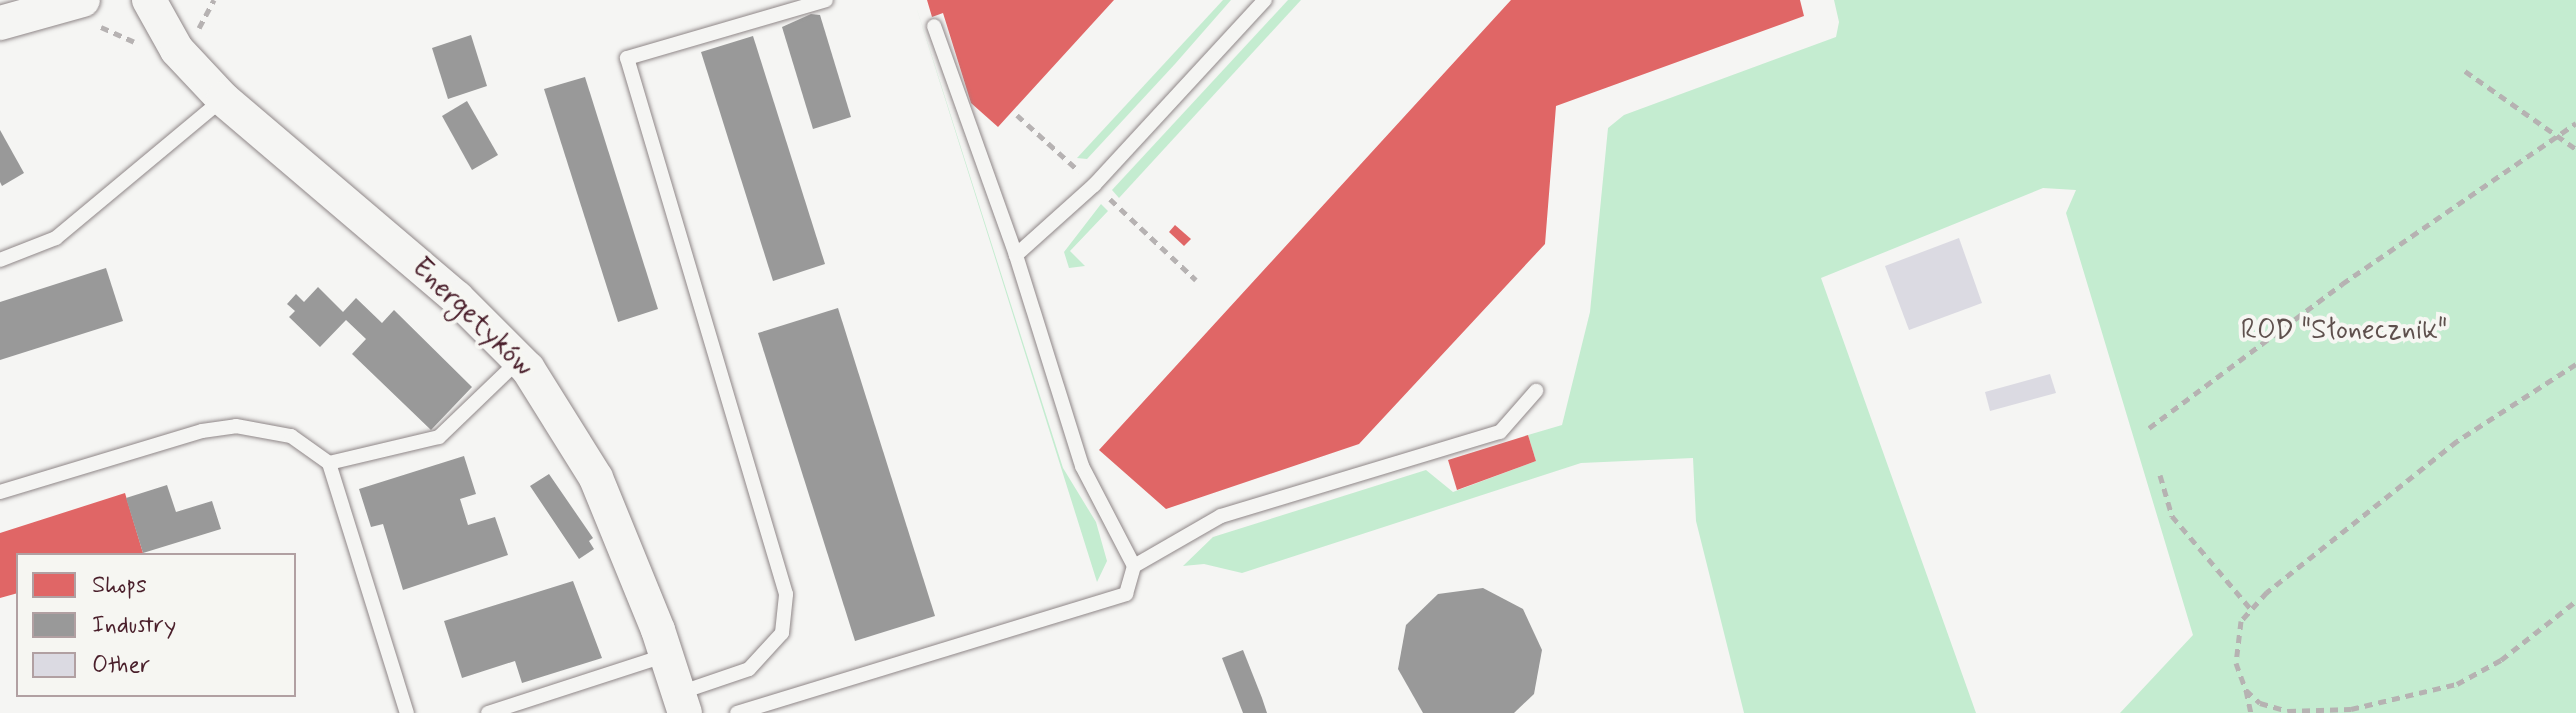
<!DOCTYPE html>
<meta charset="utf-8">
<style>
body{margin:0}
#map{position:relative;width:2576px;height:713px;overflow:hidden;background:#f5f5f3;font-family:Mynerve,sans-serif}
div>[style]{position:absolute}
.green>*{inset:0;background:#c4ecd0}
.shops>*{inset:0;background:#e06666}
.industry>*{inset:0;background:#999}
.building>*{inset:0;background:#dbdae2}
.path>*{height:5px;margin-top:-2.5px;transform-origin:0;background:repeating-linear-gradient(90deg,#b6b2b2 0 8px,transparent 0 14px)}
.roads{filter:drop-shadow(0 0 2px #8f8788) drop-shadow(0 0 2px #8f8788)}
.service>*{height:14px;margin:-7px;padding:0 7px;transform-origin:7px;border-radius:7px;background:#f5f5f3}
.tertiary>*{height:34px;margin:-17px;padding:0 17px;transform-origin:17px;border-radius:17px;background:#f5f5f3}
span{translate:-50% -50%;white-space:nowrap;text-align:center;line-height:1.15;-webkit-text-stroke:8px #f6f6f2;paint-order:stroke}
.street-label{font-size:28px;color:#4a1f2b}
.park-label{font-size:28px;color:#5e504d}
.legend{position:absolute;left:16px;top:553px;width:280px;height:144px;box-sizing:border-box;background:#f6f6f2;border:2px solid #b1a0a2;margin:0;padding:10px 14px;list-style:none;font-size:24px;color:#4a1f2b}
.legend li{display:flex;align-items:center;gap:16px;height:40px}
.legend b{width:40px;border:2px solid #b1a0a2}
</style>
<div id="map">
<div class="green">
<i style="clip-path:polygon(914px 0,1063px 468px,1096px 522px,1107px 561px,1097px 582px)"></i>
<i style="clip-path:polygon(1223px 0,1231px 0,1175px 64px,1087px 159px,1077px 158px)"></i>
<i style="clip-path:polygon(1288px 0,1301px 0,1119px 198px,1112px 190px)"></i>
<i style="clip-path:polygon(1834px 0,2576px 0,2576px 713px,2120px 713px,2193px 635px,2066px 213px,2076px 190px,2043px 188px,1821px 278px,1976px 713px,1744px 713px,1696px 521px,1693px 458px,1581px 463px,1242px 573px,1204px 564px,1183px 566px,1213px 537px,1426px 470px,1453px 492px,1536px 461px,1528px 435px,1562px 425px,1590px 312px,1608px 128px,1624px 115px,1836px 37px,1839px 22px)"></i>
<i style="clip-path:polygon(1101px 204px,1108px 211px,1070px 251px,1085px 266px,1069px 268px,1064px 252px)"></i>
</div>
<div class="shops">
<i style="clip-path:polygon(927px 0,1114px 0,998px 127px,971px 103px,943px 13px,932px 17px)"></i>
<i style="clip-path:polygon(1511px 0,1800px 0,1804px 16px,1556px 106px,1545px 244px,1359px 444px,1166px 509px,1099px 450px)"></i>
<i style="clip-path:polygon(1175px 225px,1191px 239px,1184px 246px,1169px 232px)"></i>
<i style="clip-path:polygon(1528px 435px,1536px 461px,1457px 490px,1448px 460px)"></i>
<i style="clip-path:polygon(125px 493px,143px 553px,18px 555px,18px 593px,0 598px,0 533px)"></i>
</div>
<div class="industry">
<i style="clip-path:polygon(811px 14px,820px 15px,851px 117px,813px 129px,782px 27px)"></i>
<i style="clip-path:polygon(471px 35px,487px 86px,448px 99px,432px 48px)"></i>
<i style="clip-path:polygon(753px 36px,825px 264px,773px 281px,701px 52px)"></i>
<i style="clip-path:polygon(585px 77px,658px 309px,618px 322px,544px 89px)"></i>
<i style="clip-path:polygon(467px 101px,498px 155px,472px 170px,442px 116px)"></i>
<i style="clip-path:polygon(0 130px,24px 173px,2px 186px,0 182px)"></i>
<i style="clip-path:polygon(106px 268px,123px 321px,0 360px,0 302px)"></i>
<i style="clip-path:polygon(318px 287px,343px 312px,356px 298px,382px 323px,394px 310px,472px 387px,431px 430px,352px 354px,366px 339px,346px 320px,320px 347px,289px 317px,295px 311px,287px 304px,296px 294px,304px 302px)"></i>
<i style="clip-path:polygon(838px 308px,935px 616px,855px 641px,758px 333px)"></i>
<i style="clip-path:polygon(464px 456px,476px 494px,460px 499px,468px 525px,495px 517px,508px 555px,403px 590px,383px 524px,371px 527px,359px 489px)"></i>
<i style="clip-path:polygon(549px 474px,593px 538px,589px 541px,594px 549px,579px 559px,530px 486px)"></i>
<i style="clip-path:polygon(167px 485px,176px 512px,212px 501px,221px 529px,143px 553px,126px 498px)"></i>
<i style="clip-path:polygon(573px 581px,602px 658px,522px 683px,515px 661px,462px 678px,444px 621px)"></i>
<i style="clip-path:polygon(1483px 588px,1523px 609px,1542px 650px,1534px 694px,1514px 713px,1423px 713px,1398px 669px,1406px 625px,1438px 594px)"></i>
<i style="clip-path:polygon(1243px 650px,1262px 698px,1267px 713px,1243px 713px,1222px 658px)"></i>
</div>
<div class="building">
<i style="clip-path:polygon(1959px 238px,1982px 303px,1909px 330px,1885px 266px)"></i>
<i style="clip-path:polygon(2050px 374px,2056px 393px,1990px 411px,1985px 392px)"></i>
</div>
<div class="path">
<i style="left:101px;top:27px;width:36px;rotate:24deg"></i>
<i style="left:199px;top:28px;width:32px;rotate:-62deg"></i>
<i style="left:2465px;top:71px;width:136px;rotate:35.1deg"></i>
<i style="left:1017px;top:115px;width:84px;rotate:42.1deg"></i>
<i style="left:1110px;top:199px;width:118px;rotate:43.3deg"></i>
<i style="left:2576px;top:364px;width:142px;rotate:147.1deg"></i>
<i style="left:2457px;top:441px;width:243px;rotate:141.5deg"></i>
<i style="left:2267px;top:592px;width:39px;rotate:132deg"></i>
<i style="left:2241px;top:621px;width:42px;rotate:96.8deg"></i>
<i style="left:2236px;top:663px;width:29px;rotate:70deg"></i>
<i style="left:2246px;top:690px;width:19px;rotate:43deg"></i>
<i style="left:2260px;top:703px;width:29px;rotate:16deg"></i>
<i style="left:2288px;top:711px;width:63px;rotate:-1.8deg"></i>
<i style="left:2351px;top:709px;width:109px;rotate:-13.3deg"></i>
<i style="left:2457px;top:684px;width:50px;rotate:-28.6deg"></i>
<i style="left:2501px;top:660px;width:95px;rotate:-38.2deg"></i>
<i style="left:2149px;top:428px;width:241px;rotate:-36.7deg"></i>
<i style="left:2342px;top:284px;width:284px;rotate:-34.5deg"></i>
<i style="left:2160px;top:475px;width:43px;rotate:73.7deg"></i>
<i style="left:2172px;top:516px;width:121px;rotate:49.7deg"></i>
<i style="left:2246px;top:690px;width:24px;rotate:78deg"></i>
</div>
<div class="roads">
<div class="service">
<i style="left:1016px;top:255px;width:105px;rotate:-41.9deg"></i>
<i style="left:1094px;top:185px;width:252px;rotate:-47.3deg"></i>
<i style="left:0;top:260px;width:60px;rotate:-21.4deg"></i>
<i style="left:56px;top:238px;width:217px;rotate:-39.8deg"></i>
<i style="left:329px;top:463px;width:262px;rotate:72.7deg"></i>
<i style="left:0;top:492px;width:211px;rotate:-16.8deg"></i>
<i style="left:202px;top:431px;width:34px;rotate:-8deg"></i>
<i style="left:236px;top:426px;width:56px;rotate:10.3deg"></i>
<i style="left:291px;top:436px;width:47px;rotate:35.4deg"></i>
<i style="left:329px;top:463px;width:113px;rotate:-13.3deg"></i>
<i style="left:439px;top:437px;width:111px;rotate:-43.9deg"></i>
<i style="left:1134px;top:566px;width:100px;rotate:-29.9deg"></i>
<i style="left:1221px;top:516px;width:291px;rotate:-16.8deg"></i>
<i style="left:1500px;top:432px;width:55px;rotate:-48.7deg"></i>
<i style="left:679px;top:693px;width:74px;rotate:-18.9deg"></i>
<i style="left:749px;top:669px;width:49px;rotate:-47.5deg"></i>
<i style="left:782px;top:633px;width:39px;rotate:-84deg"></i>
<i style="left:786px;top:594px;width:559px;rotate:-106.52deg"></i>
<i style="left:627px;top:58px;width:207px;rotate:-16.2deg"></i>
<i style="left:488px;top:713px;width:187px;rotate:-18deg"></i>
<i style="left:737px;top:713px;width:407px;rotate:-17deg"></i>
<i style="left:1126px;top:594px;width:29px;rotate:-74deg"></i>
<i style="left:1134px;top:566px;width:113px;rotate:-117.5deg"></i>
<i style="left:1082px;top:466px;width:221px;rotate:-107.4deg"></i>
<i style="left:1016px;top:255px;width:243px;rotate:-109.7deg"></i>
</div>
<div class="tertiary">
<i style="left:149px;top:0;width:57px;rotate:60.8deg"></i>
<i style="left:177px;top:50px;width:67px;rotate:46.8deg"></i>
<i style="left:223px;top:99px;width:307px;rotate:40.4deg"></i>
<i style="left:457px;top:298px;width:100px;rotate:45deg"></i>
<i style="left:528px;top:369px;width:128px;rotate:58deg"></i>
<i style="left:596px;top:478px;width:164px;rotate:67.8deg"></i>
<i style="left:658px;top:630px;width:87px;rotate:72deg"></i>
<i style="left:0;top:23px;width:86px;rotate:-15.5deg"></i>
</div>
</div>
<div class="street-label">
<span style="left:472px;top:318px;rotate:44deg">Energetyków</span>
</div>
<div class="park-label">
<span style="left:2344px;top:331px">ROD "Słonecznik"</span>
</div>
<ul class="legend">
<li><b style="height:22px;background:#e06666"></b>Shops</li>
<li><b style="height:22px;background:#999"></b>Industry</li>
<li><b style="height:22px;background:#dbdae2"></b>Other</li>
</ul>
</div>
